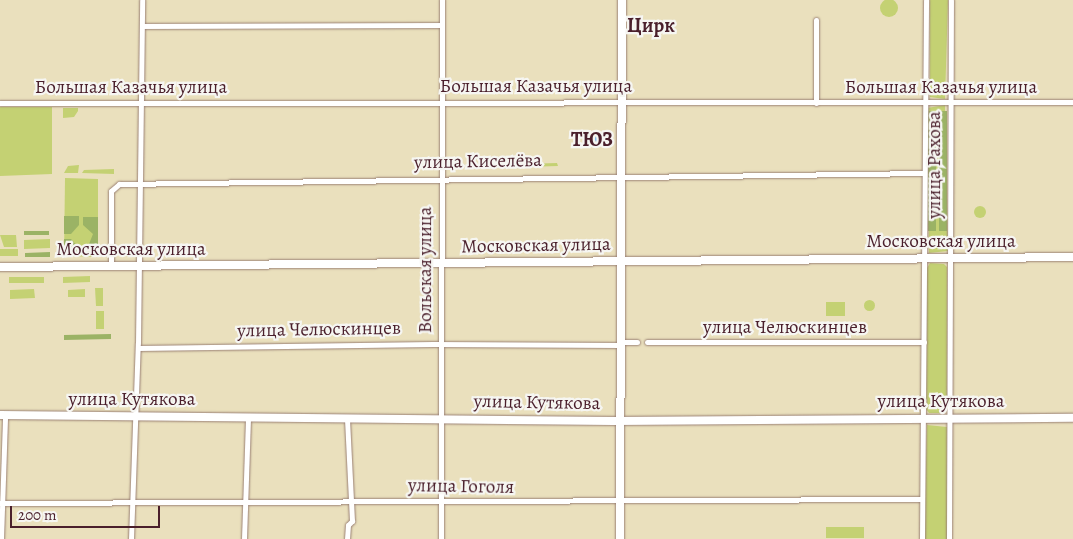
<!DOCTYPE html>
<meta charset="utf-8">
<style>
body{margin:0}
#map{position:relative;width:1073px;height:539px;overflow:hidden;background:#eae0bd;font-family:Alegreya,serif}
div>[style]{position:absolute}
.green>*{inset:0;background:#c4d173}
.round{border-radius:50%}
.forest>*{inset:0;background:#9bb365}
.water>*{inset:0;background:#7fb9f0}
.roads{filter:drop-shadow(0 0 1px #9a8074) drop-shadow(0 0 1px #9a8074)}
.street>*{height:5px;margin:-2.5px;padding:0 2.5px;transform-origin:2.5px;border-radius:2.5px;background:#fff}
.secondary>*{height:8px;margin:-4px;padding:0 4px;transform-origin:4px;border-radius:4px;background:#fff}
span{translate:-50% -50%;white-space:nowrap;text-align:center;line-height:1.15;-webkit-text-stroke:4.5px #f6f6f2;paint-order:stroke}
.street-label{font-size:19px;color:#4a1f2b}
.neighbourhood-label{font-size:20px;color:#4a1f2b;font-weight:700}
.scale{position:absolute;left:10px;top:506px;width:150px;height:22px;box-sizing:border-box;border:2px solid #4a1f2b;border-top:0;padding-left:6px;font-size:15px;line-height:18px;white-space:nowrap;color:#4a1f2b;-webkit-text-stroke:4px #f6f6f2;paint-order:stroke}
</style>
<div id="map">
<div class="green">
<i class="round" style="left:880px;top:-1px;width:18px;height:18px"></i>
<i style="clip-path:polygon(930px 0,948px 0,945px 99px,930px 97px)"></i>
<i style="clip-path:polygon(945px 105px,948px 251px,929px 253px,927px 108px)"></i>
<i style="clip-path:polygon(0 107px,52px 107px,52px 174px,0 176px)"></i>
<i style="clip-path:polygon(63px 108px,78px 108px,78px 111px,74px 117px,63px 118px)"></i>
<i style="clip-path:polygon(557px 163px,558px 166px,524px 167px,524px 164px)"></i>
<i style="clip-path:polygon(79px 165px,78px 173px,64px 173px,68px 166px)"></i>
<i style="clip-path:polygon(114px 169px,114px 174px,82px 173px,84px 170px)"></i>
<i style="clip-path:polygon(65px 178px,98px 179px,98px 257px,64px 256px)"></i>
<i class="round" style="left:974px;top:206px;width:12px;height:12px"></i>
<i style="clip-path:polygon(0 235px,16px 235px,17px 247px,4px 247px)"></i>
<i style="clip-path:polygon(50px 239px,50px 248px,24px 249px,24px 240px)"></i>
<i style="clip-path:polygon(0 249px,18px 249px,18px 256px,0 256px)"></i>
<i style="clip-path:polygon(930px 263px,944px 264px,947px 267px,947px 410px,943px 413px,929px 413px,926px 409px,927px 268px)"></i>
<i style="clip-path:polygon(90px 276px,90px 282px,63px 283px,63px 277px)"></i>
<i style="clip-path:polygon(9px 277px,44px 277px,44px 283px,9px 283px)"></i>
<i style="clip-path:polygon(95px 288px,103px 288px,103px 306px,96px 306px)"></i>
<i style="clip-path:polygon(34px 289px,35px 298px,10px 299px,10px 290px)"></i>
<i style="clip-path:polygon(85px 289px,85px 297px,68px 297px,68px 290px)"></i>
<i class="round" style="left:863.5px;top:299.5px;width:11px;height:11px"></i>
<i style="clip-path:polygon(826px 302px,845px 302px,845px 316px,826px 316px)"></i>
<i style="clip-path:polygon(96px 311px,104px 311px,104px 329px,96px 329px)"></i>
<i style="clip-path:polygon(927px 425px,947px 427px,947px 539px,924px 539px)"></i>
<i style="clip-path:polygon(826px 527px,864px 527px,864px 538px,826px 538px)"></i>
</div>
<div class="forest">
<i style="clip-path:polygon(928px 111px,936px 111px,936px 231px,928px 231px)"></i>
<i style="clip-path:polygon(939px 111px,947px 111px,947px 231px,939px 231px)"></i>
<i style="clip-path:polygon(64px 216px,79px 216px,79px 225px,71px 234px,64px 234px)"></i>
<i style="clip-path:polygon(83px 217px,98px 217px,98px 257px,89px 244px,93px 234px,83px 225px)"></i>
<i style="clip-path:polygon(24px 231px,49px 231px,49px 235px,24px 235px)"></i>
<i style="clip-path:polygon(64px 239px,71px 239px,78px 247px,79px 256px,64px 256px)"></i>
<i style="clip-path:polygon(50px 252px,50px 257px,25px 257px,25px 253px)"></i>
<i style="clip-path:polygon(111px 334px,111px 339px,64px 340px,64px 335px)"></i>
</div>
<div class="water">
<i class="round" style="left:595px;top:133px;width:12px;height:12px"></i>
</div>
<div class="roads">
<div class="street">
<i style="left:142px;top:26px;width:300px;rotate:-0.2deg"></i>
<i style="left:0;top:103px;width:1073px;rotate:-0.05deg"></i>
<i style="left:816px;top:103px;width:83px;rotate:-90deg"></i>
<i style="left:111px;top:266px;width:75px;rotate:-90deg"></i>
<i style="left:111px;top:191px;width:11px;rotate:-41deg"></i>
<i style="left:119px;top:184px;width:805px;rotate:-0.78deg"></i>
<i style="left:621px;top:342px;width:16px"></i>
<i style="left:647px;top:342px;width:277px"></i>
<i style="left:138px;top:348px;width:295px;rotate:-0.8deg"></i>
<i style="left:433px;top:344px;width:188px;rotate:0.3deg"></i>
<i style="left:0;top:503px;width:922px;rotate:-0.25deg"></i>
<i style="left:1px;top:539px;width:123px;rotate:-88.1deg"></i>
<i style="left:131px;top:539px;width:196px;rotate:-88deg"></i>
<i style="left:138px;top:343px;width:343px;rotate:-89.3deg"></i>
<i style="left:244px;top:539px;width:122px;rotate:-88.1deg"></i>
<i style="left:347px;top:539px;width:14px;rotate:-86deg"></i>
<i style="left:348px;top:525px;width:6px;rotate:-45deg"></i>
<i style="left:352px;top:521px;width:104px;rotate:-92.8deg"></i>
<i style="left:441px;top:539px;width:539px;rotate:-89.89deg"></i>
<i style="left:922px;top:539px;width:539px;rotate:-89.57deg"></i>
<i style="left:949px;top:539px;width:539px;rotate:-89.79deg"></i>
</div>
<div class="secondary">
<i style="left:0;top:267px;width:1073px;rotate:-0.53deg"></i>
<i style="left:0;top:415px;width:614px;rotate:0.56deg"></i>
<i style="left:614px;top:421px;width:459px;rotate:-0.4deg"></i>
<i style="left:620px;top:539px;width:539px;rotate:-89.79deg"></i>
</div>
</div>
<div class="street-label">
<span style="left:536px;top:87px">Большая Казачья улица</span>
<span style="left:131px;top:88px">Большая Казачья улица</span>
<span style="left:941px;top:88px">Большая Казачья улица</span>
<span style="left:478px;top:162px;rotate:-1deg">улица Киселёва</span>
<span style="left:935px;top:165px;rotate:-90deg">улица Рахова</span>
<span style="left:941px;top:242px">Московская улица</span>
<span style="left:536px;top:246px;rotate:-1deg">Московская улица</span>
<span style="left:131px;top:250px">Московская улица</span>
<span style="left:426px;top:270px;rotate:-90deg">Вольская улица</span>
<span style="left:785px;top:328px">улица Челюскинцев</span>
<span style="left:319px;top:330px;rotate:-1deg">улица Челюскинцев</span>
<span style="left:132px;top:400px">улица Кутякова</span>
<span style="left:941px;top:402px">улица Кутякова</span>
<span style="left:537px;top:403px;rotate:1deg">улица Кутякова</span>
<span style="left:461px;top:487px;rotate:1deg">улица Гоголя</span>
</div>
<div class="neighbourhood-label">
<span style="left:651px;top:25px">Цирк</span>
<span style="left:592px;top:139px">ТЮЗ</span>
</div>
<div class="scale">200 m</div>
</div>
